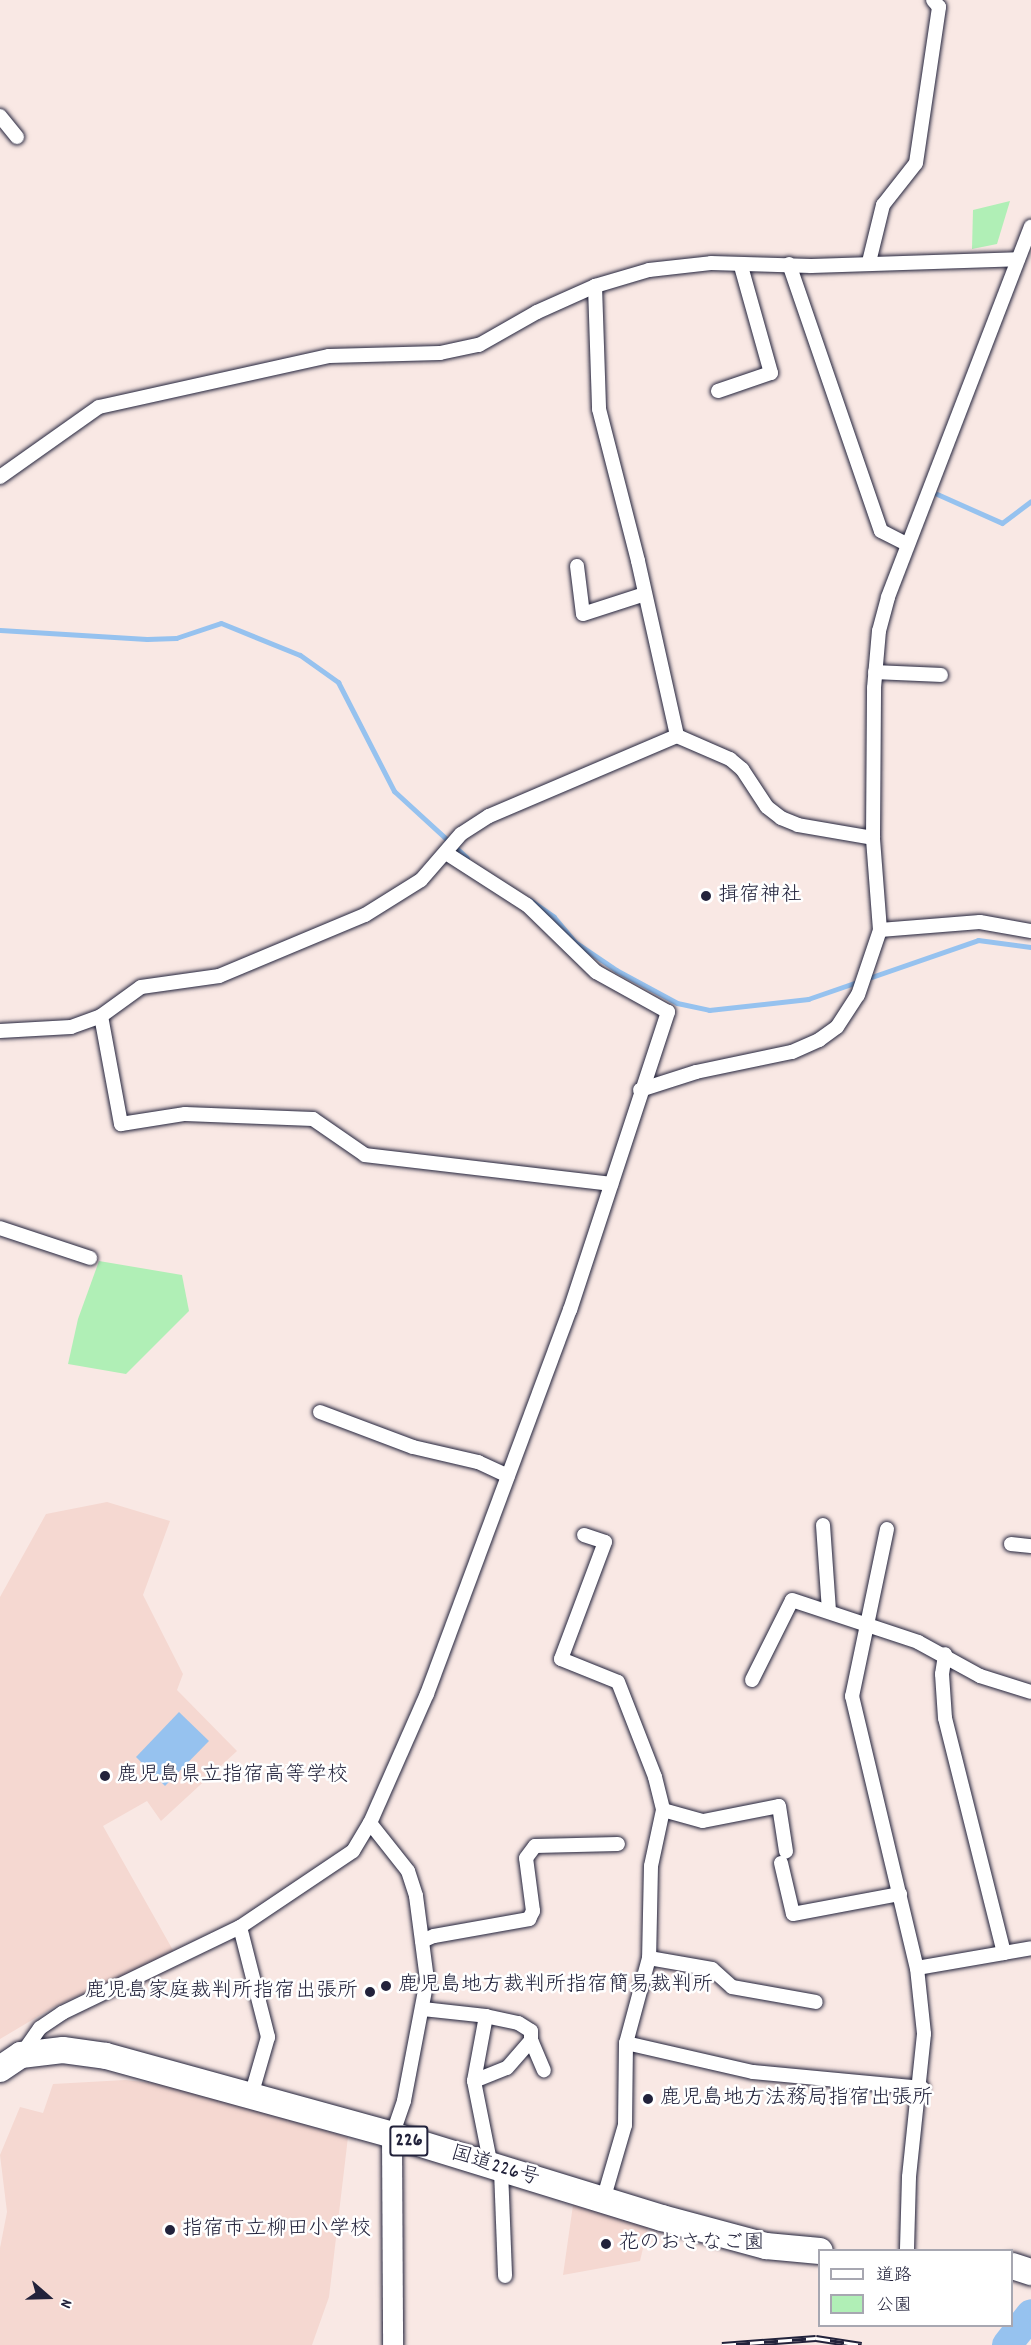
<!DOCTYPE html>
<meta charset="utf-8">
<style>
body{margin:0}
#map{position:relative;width:1031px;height:2345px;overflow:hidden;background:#f9e8e4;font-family:Dekko,"Klee One",sans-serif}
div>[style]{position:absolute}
.built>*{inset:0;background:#f5d8d1}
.green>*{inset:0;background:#b0efb6}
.water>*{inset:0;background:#96c2ef}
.stream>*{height:5px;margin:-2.5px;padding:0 2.5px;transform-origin:2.5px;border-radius:2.5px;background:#96c2ef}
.river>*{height:30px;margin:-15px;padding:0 15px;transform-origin:15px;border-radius:15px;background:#96c2ef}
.roads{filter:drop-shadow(0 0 2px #22223b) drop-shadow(0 0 2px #22223b)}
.street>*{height:14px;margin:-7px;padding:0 7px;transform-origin:7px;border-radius:7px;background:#fff}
.secondary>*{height:20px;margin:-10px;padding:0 10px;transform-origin:10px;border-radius:10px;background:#fff}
.highway>*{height:26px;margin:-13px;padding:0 13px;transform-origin:13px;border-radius:13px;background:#fff}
.rail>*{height:7px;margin-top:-3.5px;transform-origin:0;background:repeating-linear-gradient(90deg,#fff 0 14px,#22223b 0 28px);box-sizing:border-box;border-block:2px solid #22223b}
.dots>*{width:16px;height:16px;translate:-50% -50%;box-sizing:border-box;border:3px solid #fff;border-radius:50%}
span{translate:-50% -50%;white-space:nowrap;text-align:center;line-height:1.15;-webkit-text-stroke:5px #fff;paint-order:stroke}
.shield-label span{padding:2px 4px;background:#fff;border:2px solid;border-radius:4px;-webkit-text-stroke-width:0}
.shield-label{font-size:20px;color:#22223b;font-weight:700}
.poi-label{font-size:21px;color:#22223b}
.left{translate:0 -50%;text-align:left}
.right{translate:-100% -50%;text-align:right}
.street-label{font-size:21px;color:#22223b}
.legend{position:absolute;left:818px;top:2249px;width:195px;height:78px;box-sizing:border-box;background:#fff;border:2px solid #a7a7b1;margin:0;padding:8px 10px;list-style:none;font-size:18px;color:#22223b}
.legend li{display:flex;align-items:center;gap:12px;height:30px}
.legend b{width:30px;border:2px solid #a7a7b1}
.north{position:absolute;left:18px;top:2267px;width:60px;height:60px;-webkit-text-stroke:4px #fff;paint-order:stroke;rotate:110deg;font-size:16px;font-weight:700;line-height:24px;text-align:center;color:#22223b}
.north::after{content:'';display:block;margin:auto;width:21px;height:27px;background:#22223b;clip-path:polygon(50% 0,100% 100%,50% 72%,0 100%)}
</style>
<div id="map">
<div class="built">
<i style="clip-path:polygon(107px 1502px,170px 1521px,143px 1595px,183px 1674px,177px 1690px,237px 1751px,161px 1821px,147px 1801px,103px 1826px,174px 1952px,54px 2007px,0 2039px,0 1597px,46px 1514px)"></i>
<i style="clip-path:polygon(125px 2080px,163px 2084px,348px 2137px,329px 2297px,312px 2345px,0 2345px,0 2248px,7px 2212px,0 2155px,20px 2107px,43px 2113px,53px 2084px)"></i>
<i style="clip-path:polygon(573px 2205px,648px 2227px,640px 2261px,563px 2275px)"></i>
</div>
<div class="green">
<i style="clip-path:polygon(1010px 201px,997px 244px,972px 249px,973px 210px)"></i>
<i style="clip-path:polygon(99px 1261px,182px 1275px,189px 1311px,126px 1374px,68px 1364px,78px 1319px)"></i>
</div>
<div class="water">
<i style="clip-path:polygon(179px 1712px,209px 1741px,165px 1786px,136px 1757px)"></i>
</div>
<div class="stream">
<i style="left:937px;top:494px;width:71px;rotate:24deg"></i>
<i style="left:1002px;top:523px;width:36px;rotate:-37deg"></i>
<i style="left:0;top:630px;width:147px;rotate:3.5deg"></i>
<i style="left:147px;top:639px;width:29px;rotate:-2deg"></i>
<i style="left:176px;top:638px;width:47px;rotate:-18.4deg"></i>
<i style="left:221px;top:623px;width:85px;rotate:22.1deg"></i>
<i style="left:300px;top:655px;width:47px;rotate:35.4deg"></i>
<i style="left:338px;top:682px;width:123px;rotate:62.8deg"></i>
<i style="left:394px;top:791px;width:99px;rotate:42.5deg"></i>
<i style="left:530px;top:900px;width:29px;rotate:35deg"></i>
<i style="left:554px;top:917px;width:33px;rotate:50deg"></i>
<i style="left:575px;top:942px;width:50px;rotate:34.3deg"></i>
<i style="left:616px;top:970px;width:69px;rotate:28.4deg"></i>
<i style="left:677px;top:1003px;width:33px;rotate:12deg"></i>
<i style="left:709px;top:1010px;width:100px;rotate:-6.3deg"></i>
<i style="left:808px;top:999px;width:180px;rotate:-19.1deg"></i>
<i style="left:978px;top:940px;width:53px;rotate:7.5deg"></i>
</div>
<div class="river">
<i style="left:1007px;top:2345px;width:39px;rotate:-52deg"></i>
</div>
<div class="roads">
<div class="street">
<i style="left:0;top:116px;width:27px;rotate:51deg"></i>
<i style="left:869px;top:262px;width:59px;rotate:-76.2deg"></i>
<i style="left:883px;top:205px;width:53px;rotate:-51.8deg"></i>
<i style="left:916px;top:163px;width:158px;rotate:-81.6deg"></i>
<i style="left:939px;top:7px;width:9px;rotate:-131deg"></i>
<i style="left:789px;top:264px;width:282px;rotate:71deg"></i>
<i style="left:881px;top:531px;width:30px;rotate:27deg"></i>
<i style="left:595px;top:286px;width:123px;rotate:88.1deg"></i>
<i style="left:599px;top:409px;width:157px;rotate:75.6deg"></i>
<i style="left:638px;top:561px;width:179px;rotate:77.4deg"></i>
<i style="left:718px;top:391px;width:56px;rotate:-18.8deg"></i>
<i style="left:771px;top:373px;width:111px;rotate:-105.7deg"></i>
<i style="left:0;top:477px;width:121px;rotate:-35.3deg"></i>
<i style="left:99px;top:407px;width:236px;rotate:-12.5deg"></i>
<i style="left:329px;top:356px;width:111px;rotate:-1.5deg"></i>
<i style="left:440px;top:353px;width:40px;rotate:-12deg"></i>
<i style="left:479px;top:345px;width:67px;rotate:-29.6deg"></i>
<i style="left:537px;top:312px;width:64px;rotate:-24.1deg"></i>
<i style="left:595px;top:286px;width:56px;rotate:-16.5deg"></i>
<i style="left:649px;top:270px;width:62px;rotate:-6.4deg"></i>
<i style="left:711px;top:263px;width:100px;rotate:1.7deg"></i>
<i style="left:811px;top:266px;width:207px;rotate:-1.9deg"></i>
<i style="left:577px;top:566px;width:48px;rotate:82.9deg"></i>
<i style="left:583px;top:614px;width:65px;rotate:-17.9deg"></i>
<i style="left:875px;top:672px;width:66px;rotate:2.6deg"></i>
<i style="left:880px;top:930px;width:92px;rotate:-94.4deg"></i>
<i style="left:873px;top:838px;width:150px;rotate:-89.6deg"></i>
<i style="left:874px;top:688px;width:57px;rotate:-85deg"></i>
<i style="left:879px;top:631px;width:35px;rotate:-75deg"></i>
<i style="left:888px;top:597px;width:397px;rotate:-68.9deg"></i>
<i style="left:101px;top:1016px;width:110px;rotate:79.5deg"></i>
<i style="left:121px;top:1124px;width:65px;rotate:-8.9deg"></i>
<i style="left:185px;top:1114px;width:128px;rotate:2.2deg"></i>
<i style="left:313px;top:1119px;width:63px;rotate:34.7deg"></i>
<i style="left:365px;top:1155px;width:248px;rotate:6.7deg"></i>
<i style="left:0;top:1031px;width:71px;rotate:-3.2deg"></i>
<i style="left:71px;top:1027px;width:32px;rotate:-20deg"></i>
<i style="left:101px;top:1016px;width:49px;rotate:-35.9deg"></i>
<i style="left:141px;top:987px;width:79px;rotate:-8deg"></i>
<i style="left:219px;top:976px;width:158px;rotate:-22.7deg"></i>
<i style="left:365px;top:915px;width:66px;rotate:-32deg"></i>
<i style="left:421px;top:880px;width:61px;rotate:-49deg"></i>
<i style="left:461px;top:834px;width:33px;rotate:-33deg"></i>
<i style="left:489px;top:816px;width:204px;rotate:-23.1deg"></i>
<i style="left:677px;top:736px;width:58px;rotate:23.5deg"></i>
<i style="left:730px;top:759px;width:16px;rotate:40deg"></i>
<i style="left:742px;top:769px;width:45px;rotate:56.7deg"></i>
<i style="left:767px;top:807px;width:18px;rotate:38deg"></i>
<i style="left:781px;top:818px;width:18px;rotate:22deg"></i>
<i style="left:798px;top:825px;width:76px;rotate:9.8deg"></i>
<i style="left:640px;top:1090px;width:59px;rotate:-17.8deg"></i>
<i style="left:696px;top:1072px;width:98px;rotate:-11.8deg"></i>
<i style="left:792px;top:1052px;width:30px;rotate:-24deg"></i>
<i style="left:819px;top:1040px;width:22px;rotate:-36deg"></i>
<i style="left:837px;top:1027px;width:38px;rotate:-57deg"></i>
<i style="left:858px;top:995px;width:69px;rotate:-71.3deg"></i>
<i style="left:880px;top:930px;width:100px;rotate:-4.6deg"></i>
<i style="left:980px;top:922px;width:52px;rotate:10deg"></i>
<i style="left:0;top:1228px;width:95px;rotate:18.4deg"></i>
<i style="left:320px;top:1412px;width:99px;rotate:20.6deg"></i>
<i style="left:413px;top:1447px;width:67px;rotate:13deg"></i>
<i style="left:478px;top:1462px;width:33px;rotate:25deg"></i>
<i style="left:823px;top:1525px;width:85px;rotate:86deg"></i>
<i style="left:887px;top:1529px;width:171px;rotate:101.8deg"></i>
<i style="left:852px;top:1696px;width:280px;rotate:76.6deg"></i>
<i style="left:917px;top:1968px;width:66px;rotate:83.9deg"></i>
<i style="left:924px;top:2034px;width:144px;rotate:96deg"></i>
<i style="left:909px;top:2177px;width:73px;rotate:91.6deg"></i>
<i style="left:584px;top:1535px;width:22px;rotate:18deg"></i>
<i style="left:605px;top:1542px;width:125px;rotate:110.6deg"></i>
<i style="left:561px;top:1659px;width:61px;rotate:22deg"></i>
<i style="left:618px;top:1682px;width:102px;rotate:68.7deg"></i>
<i style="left:655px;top:1777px;width:34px;rotate:76deg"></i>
<i style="left:663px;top:1810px;width:57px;rotate:102.1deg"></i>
<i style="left:651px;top:1866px;width:92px;rotate:91.2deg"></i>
<i style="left:649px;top:1958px;width:88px;rotate:105.1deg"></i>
<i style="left:626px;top:2043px;width:82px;rotate:90.7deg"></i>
<i style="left:625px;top:2125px;width:78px;rotate:106.3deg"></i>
<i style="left:1011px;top:1544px;width:20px;rotate:6deg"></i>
<i style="left:752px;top:1680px;width:89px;rotate:-63.4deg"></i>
<i style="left:792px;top:1600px;width:133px;rotate:18.4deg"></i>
<i style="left:918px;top:1642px;width:71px;rotate:28.7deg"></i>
<i style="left:980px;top:1676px;width:53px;rotate:17.4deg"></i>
<i style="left:663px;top:1810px;width:41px;rotate:15.4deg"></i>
<i style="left:703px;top:1821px;width:77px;rotate:-11.2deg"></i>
<i style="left:779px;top:1806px;width:46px;rotate:81.2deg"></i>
<i style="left:370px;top:1823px;width:61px;rotate:51.6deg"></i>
<i style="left:408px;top:1871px;width:26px;rotate:72deg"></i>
<i style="left:416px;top:1896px;width:85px;rotate:82.5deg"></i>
<i style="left:427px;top:1980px;width:123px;rotate:100.8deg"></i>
<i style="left:404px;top:2101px;width:36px;rotate:109deg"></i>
<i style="left:781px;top:1863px;width:52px;rotate:76.8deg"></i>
<i style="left:793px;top:1914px;width:109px;rotate:-10.6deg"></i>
<i style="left:240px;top:1927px;width:114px;rotate:75.7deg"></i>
<i style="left:268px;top:2037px;width:61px;rotate:106.1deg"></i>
<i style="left:422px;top:1941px;width:13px;rotate:-23deg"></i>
<i style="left:434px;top:1936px;width:97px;rotate:-10.1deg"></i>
<i style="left:529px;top:1919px;width:9px;rotate:-63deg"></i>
<i style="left:533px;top:1911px;width:53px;rotate:-97.5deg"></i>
<i style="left:526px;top:1858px;width:15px;rotate:-53deg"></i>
<i style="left:535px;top:1846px;width:83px;rotate:-1.4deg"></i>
<i style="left:1004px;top:1953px;width:27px;rotate:-10deg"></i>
<i style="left:649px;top:1958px;width:64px;rotate:9.9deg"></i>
<i style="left:712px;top:1969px;width:27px;rotate:42deg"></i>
<i style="left:732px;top:1987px;width:85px;rotate:10.1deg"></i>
<i style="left:917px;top:1968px;width:88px;rotate:-9.8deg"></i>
<i style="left:1004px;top:1953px;width:242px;rotate:-104.1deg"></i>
<i style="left:945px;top:1718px;width:44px;rotate:-93.9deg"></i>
<i style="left:942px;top:1674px;width:20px;rotate:-81deg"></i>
<i style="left:423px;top:2009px;width:63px;rotate:6.3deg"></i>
<i style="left:486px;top:2016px;width:66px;rotate:100.5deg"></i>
<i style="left:474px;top:2081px;width:87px;rotate:78.7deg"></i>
<i style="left:531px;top:2040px;width:33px;rotate:67deg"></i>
<i style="left:626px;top:2043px;width:130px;rotate:12.9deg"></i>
<i style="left:753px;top:2072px;width:170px;rotate:5.4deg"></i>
<i style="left:21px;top:2055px;width:33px;rotate:-55deg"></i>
<i style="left:40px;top:2028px;width:27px;rotate:-34deg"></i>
<i style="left:62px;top:2013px;width:198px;rotate:-25.8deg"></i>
<i style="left:240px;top:1927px;width:136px;rotate:-33.9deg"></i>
<i style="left:353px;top:1851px;width:33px;rotate:-59deg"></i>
<i style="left:370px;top:1823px;width:141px;rotate:-66.2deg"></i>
<i style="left:427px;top:1694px;width:410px;rotate:-69.6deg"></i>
<i style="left:570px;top:1310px;width:314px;rotate:-71.8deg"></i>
<i style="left:668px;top:1012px;width:82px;rotate:-150.9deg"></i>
<i style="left:596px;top:972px;width:96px;rotate:-135.8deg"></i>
<i style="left:527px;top:905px;width:96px;rotate:-147.3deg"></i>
<i style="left:474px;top:2081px;width:35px;rotate:-22deg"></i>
<i style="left:507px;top:2068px;width:37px;rotate:-49deg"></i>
<i style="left:531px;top:2040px;width:9px;rotate:-90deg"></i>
<i style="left:531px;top:2031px;width:15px;rotate:-148deg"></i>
<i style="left:518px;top:2023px;width:33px;rotate:-168deg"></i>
<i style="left:501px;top:2170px;width:106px;rotate:87.8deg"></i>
</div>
<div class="secondary">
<i style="left:392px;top:2135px;width:210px;rotate:89.7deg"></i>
</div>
<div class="highway">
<i style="left:0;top:2069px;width:25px;rotate:-34deg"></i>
<i style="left:21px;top:2055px;width:42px;rotate:-6.8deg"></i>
<i style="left:63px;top:2050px;width:43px;rotate:7.9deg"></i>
<i style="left:106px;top:2056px;width:297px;rotate:15.4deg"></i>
<i style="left:392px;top:2135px;width:282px;rotate:17.1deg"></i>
<i style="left:662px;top:2218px;width:108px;rotate:15.1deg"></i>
<i style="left:766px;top:2246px;width:54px;rotate:5.3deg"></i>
<i style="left:1012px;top:2266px;width:20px;rotate:18deg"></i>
</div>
</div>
<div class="rail">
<i style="left:722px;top:2345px;width:94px;rotate:-4.3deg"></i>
<i style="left:816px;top:2338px;width:46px;rotate:8.8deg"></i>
</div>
<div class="dots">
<i style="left:706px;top:896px;background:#22223b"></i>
<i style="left:105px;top:1776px;background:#22223b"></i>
<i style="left:386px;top:1986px;background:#22223b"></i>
<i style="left:370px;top:1992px;background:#22223b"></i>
<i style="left:648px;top:2099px;background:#22223b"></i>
<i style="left:170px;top:2230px;background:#22223b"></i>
<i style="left:606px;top:2244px;background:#22223b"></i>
</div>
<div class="shield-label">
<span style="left:409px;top:2141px">226</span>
</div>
<div class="poi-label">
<span class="left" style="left:718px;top:896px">揖宿神社</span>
<span class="left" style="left:117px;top:1776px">鹿児島県立指宿高等学校</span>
<span class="left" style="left:398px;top:1986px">鹿児島地方裁判所指宿簡易裁判所</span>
<span class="right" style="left:358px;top:1992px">鹿児島家庭裁判所指宿出張所</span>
<span class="left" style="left:660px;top:2099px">鹿児島地方法務局指宿出張所</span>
<span class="left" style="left:182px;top:2230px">指宿市立柳田小学校</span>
<span class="left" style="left:618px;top:2244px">花のおさなご園</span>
</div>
<div class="street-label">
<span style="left:495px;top:2167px;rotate:17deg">国道226号</span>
</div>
<ul class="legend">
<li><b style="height:8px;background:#fff"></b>道路</li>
<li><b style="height:16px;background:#b0efb6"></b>公園</li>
</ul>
<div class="north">N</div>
</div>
